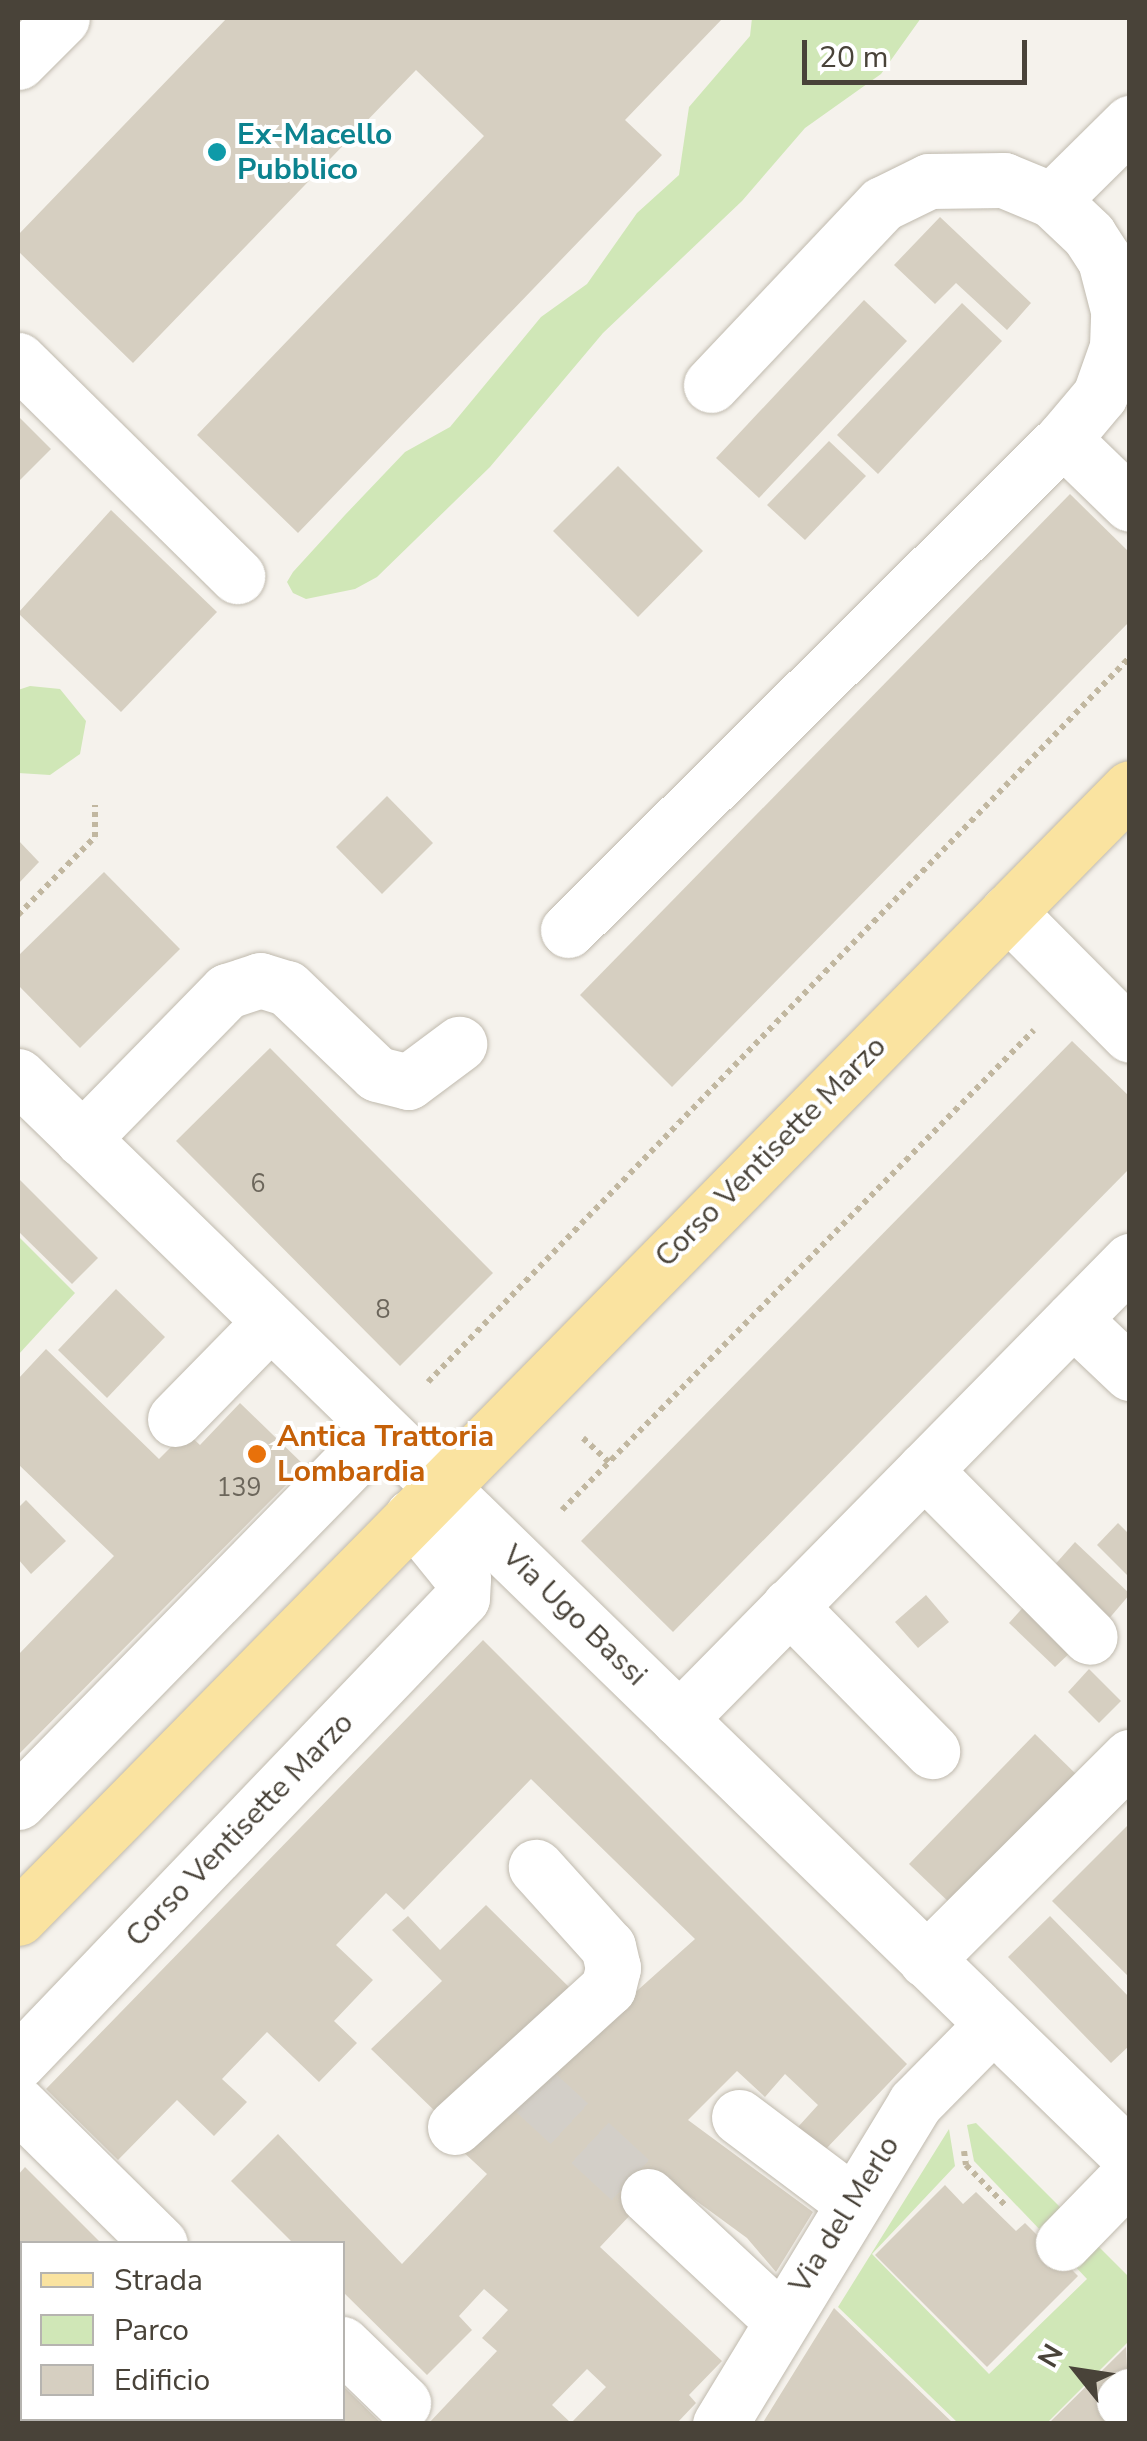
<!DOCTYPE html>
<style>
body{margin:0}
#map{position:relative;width:1147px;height:2441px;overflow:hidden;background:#f5f2ec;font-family:"Nunito Sans",sans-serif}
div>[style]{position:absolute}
.green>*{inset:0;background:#d0e7b7}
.building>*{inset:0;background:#d6cfc1}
.minor-tunnel>*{height:55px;margin-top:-27.5px;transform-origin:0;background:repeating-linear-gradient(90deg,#d3cfc8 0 55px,transparent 0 83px)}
.path>*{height:6px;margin-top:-3px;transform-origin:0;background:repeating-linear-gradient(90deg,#c1b7a0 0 5px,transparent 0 10px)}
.roads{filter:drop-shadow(0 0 2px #c0baae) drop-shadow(0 0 2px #c0baae)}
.minor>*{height:55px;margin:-27.5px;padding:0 27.5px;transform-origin:27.5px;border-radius:27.5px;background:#fff}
.major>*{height:55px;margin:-27.5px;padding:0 27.5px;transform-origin:27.5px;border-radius:27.5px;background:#fae3a0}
.dots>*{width:28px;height:28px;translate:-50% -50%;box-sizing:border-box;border:5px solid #fff;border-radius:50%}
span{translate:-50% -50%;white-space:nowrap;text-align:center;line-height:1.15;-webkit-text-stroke:8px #fff;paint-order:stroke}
.number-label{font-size:25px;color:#6c665b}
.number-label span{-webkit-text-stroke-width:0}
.culture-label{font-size:30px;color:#0d838f;font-weight:700}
.left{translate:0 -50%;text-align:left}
.street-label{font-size:30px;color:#494339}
.food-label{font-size:30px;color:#c56008;font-weight:700}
.frame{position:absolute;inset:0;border:20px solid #494339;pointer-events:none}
.legend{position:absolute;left:20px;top:2241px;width:325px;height:180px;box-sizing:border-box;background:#fff;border:2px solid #b6b4b0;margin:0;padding:12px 18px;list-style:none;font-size:30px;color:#494339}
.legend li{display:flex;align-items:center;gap:20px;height:50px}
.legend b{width:50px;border:2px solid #b6b4b0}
.north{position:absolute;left:1027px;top:2321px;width:100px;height:100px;-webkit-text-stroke:8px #fff;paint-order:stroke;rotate:300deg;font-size:28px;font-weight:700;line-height:40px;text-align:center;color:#494339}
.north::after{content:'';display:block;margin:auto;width:35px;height:45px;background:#494339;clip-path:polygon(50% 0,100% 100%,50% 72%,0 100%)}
.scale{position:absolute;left:802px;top:40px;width:225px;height:45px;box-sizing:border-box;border:5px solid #494339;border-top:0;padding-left:12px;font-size:30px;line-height:35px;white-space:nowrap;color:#494339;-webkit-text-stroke:8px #fff;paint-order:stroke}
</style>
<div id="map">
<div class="green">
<i style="clip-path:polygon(752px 18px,921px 18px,881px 74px,805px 128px,742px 201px,603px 333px,490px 467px,377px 577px,355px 589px,306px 599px,293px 593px,287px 582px,293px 572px,345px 515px,405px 452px,450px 427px,541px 317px,587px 284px,637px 213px,679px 175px,689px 107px,750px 36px)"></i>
<i style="clip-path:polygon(30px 686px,60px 689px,86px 721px,80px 754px,50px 775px,18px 773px,18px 690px)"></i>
<i style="clip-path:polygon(18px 1236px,75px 1293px,18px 1355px)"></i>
<i style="clip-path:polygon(976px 2123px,1064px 2211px,1043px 2233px,974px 2161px,967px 2125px)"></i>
<i style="clip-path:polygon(949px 2129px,955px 2166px,872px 2254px,989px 2374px,1087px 2279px,1071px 2262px,1092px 2240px,1129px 2277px,1129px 2341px,1047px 2423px,958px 2423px,838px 2307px)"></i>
<i style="clip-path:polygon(216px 2419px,296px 2419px,301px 2423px,221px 2423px)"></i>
</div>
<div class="building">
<i style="clip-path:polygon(227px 18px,723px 18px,625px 120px,662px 155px,298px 533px,197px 435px,484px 136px,416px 70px,133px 363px,18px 251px,18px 235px)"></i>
<i style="clip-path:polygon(940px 217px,1031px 303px,1007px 330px,956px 283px,935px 304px,894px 265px)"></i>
<i style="clip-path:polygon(864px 300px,907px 341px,759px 498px,716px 458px)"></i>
<i style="clip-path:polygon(962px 303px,1002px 341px,878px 474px,837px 435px)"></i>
<i style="clip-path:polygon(18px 416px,51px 449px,18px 482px)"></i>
<i style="clip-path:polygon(829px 441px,866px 476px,805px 540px,767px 505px)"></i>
<i style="clip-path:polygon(618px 466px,703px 551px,638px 617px,553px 531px)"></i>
<i style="clip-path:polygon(1070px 494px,1130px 553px,1130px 621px,672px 1087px,580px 995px)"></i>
<i style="clip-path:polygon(111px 510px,217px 612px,121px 712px,18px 613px)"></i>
<i style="clip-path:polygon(387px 796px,433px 843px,382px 894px,336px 847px)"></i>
<i style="clip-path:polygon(18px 840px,39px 862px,18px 884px)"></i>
<i style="clip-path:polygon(104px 872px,180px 949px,80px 1048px,18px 985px,18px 956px)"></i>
<i style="clip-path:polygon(1072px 1041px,1130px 1097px,1130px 1168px,673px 1632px,581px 1541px)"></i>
<i style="clip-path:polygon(270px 1048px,493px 1273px,400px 1366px,176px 1141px)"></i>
<i style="clip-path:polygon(18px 1178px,98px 1258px,72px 1284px,18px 1231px)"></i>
<i style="clip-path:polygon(116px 1289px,165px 1337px,107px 1398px,58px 1350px)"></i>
<i style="clip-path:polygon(46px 1349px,159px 1459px,186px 1432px,200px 1445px,240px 1403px,305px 1466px,18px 1755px,18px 1655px,114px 1556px,18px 1464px,18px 1379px)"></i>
<i style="clip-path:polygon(26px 1500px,66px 1541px,31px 1574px,18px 1559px,18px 1508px)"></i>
<i style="clip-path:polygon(1118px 1523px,1130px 1535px,1130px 1578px,1097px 1545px)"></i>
<i style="clip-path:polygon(1075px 1542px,1130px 1594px,1107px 1621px,1051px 1569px)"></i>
<i style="clip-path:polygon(926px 1595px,949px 1622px,918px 1648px,895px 1622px)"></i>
<i style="clip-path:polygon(1027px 1603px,1074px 1649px,1055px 1667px,1009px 1623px)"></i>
<i style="clip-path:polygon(evenodd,483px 1640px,907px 2064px,824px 2151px,798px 2127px,818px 2105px,785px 2074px,765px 2097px,737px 2071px,688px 2120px,813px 2212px,776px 2272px,747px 2238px,665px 2178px,600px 2247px,722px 2361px,689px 2395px,696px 2403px,677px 2423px,428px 2424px,497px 2351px,482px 2338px,508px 2310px,484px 2289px,459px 2316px,472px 2330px,427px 2375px,342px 2291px,342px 2244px,294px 2244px,231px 2181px,278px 2134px,402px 2264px,487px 2174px,460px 2149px,695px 1939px,531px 1779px,404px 1910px,386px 1893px,336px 1945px,373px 1980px,334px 2021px,357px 2043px,319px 2082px,267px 2032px,222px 2079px,247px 2102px,214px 2136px,177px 2100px,118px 2160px,46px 2089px,483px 1640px,587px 2369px,606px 2387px,571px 2423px,552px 2405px,587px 2369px)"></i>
<i style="clip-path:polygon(1089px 1669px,1121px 1701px,1099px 1723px,1068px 1692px)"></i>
<i style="clip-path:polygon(1035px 1734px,1079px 1777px,954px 1907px,909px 1864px)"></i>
<i style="clip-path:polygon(1130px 1823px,1130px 1978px,1052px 1901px)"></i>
<i style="clip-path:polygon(486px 1905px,574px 1992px,440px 2116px,371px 2049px,442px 1981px,392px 1930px,408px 1916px,440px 1950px)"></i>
<i style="clip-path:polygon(1050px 1916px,1130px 1998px,1130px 2045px,1111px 2063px,1008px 1957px)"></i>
<i style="clip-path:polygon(25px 2167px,102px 2244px,22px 2244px,18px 2385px,18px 2175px)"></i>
<i style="clip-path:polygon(945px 2185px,963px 2204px,976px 2192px,1016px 2231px,1025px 2223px,1078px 2276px,987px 2367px,875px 2255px)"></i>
<i style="clip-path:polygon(834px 2308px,905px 2377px,954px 2424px,762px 2424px)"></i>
<i style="clip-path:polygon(1126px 2347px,1130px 2424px,1048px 2424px)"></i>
<i style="clip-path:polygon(342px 2385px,382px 2424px,302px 2418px,342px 2418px)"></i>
</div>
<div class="minor-tunnel">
<i style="left:529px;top:2086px;width:162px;rotate:42.7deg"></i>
</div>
<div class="path">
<i style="left:18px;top:915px;width:110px;rotate:-45.4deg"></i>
<i style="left:95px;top:837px;width:32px;rotate:-90deg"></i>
<i style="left:428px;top:1382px;width:1009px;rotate:-45.92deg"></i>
<i style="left:583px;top:1438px;width:35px;rotate:43deg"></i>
<i style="left:562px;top:1510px;width:673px;rotate:-45.48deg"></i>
<i style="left:964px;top:2151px;width:14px;rotate:82deg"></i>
<i style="left:966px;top:2165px;width:59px;rotate:45.7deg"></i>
</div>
<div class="roads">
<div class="minor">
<i style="left:18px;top:62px;width:62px;rotate:-45deg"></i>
<i style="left:1052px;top:200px;width:110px;rotate:-44.6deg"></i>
<i style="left:18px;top:360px;width:308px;rotate:44.6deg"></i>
<i style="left:1063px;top:439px;width:93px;rotate:44.1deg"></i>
<i style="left:1008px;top:912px;width:173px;rotate:45.2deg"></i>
<i style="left:568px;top:930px;width:697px;rotate:-44.77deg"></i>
<i style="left:1063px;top:439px;width:57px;rotate:-49.9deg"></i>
<i style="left:1100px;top:395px;width:51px;rotate:-70.5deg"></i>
<i style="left:1117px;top:347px;width:37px;rotate:-88deg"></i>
<i style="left:1118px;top:310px;width:52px;rotate:-104.6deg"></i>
<i style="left:1105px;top:260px;width:30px;rotate:-123deg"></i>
<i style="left:1089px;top:235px;width:51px;rotate:-136.6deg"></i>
<i style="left:1052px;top:200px;width:52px;rotate:-157.4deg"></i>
<i style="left:1004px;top:180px;width:75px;rotate:179.2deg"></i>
<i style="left:929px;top:181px;width:52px;rotate:153.9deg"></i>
<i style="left:882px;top:204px;width:249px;rotate:133.4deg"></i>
<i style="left:18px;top:1076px;width:1551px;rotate:44.19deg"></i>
<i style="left:82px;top:1139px;width:207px;rotate:-45.6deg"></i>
<i style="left:227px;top:991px;width:35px;rotate:-18deg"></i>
<i style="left:260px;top:980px;width:28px;rotate:17deg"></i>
<i style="left:287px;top:988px;width:124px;rotate:43.7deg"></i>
<i style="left:377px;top:1074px;width:32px;rotate:14deg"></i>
<i style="left:408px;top:1082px;width:64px;rotate:-36.7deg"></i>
<i style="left:1073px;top:1319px;width:79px;rotate:43.5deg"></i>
<i style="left:175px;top:1419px;width:136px;rotate:-45.6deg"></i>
<i style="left:924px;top:1470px;width:235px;rotate:45.2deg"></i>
<i style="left:789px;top:1606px;width:204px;rotate:45.4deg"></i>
<i style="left:679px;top:1719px;width:643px;rotate:-45.44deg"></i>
<i style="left:18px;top:1802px;width:520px;rotate:-45.62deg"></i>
<i style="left:926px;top:1960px;width:288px;rotate:-44.9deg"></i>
<i style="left:18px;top:2062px;width:642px;rotate:-46.26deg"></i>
<i style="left:462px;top:1598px;width:19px;rotate:-87deg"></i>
<i style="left:463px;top:1579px;width:81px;rotate:-129deg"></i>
<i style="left:18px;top:2104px;width:199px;rotate:44.6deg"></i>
<i style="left:739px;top:2117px;width:140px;rotate:36.9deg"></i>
<i style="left:455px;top:2127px;width:207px;rotate:-42.3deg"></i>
<i style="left:608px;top:1988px;width:21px;rotate:-76deg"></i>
<i style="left:613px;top:1968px;width:22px;rotate:-103deg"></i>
<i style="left:608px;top:1947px;width:108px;rotate:-132deg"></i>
<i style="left:648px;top:2196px;width:182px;rotate:43deg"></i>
<i style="left:1063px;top:2243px;width:96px;rotate:-45.8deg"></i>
<i style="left:342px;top:2344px;width:85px;rotate:44deg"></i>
<i style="left:1124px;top:2401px;width:8px;rotate:-40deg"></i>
<i style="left:187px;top:2418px;width:8px;rotate:50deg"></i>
<i style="left:18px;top:2423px;width:6px;rotate:-51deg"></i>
<i style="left:119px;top:2424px;width:8px;rotate:-50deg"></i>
<i style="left:720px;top:2424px;width:376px;rotate:-58.7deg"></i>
<i style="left:915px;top:2103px;width:111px;rotate:-45.4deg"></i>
</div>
<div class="major">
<i style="left:18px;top:1918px;width:1585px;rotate:-45.46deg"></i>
</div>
</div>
<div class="dots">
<i style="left:217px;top:152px;background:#0f9aa8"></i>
<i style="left:257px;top:1454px;background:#e8710a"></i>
</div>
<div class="number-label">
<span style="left:258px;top:1184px">6</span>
<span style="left:383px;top:1310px">8</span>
<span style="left:239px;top:1488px">139</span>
</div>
<div class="culture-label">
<span class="left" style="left:237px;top:152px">Ex-Macello<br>Pubblico</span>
</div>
<div class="street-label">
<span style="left:771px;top:1152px;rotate:-45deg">Corso Ventisette Marzo</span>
<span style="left:574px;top:1616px;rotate:44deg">Via Ugo Bassi</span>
<span style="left:240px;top:1830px;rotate:-46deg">Corso Ventisette Marzo</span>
<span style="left:845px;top:2215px;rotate:-58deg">Via del Merlo</span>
</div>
<div class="food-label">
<span class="left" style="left:277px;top:1454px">Antica Trattoria<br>Lombardia</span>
</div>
<div class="frame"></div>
<ul class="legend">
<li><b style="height:12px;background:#fae3a0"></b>Strada</li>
<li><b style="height:28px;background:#d0e7b7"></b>Parco</li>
<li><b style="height:28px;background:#d6cfc1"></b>Edificio</li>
</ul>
<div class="north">N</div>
<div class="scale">20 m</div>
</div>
